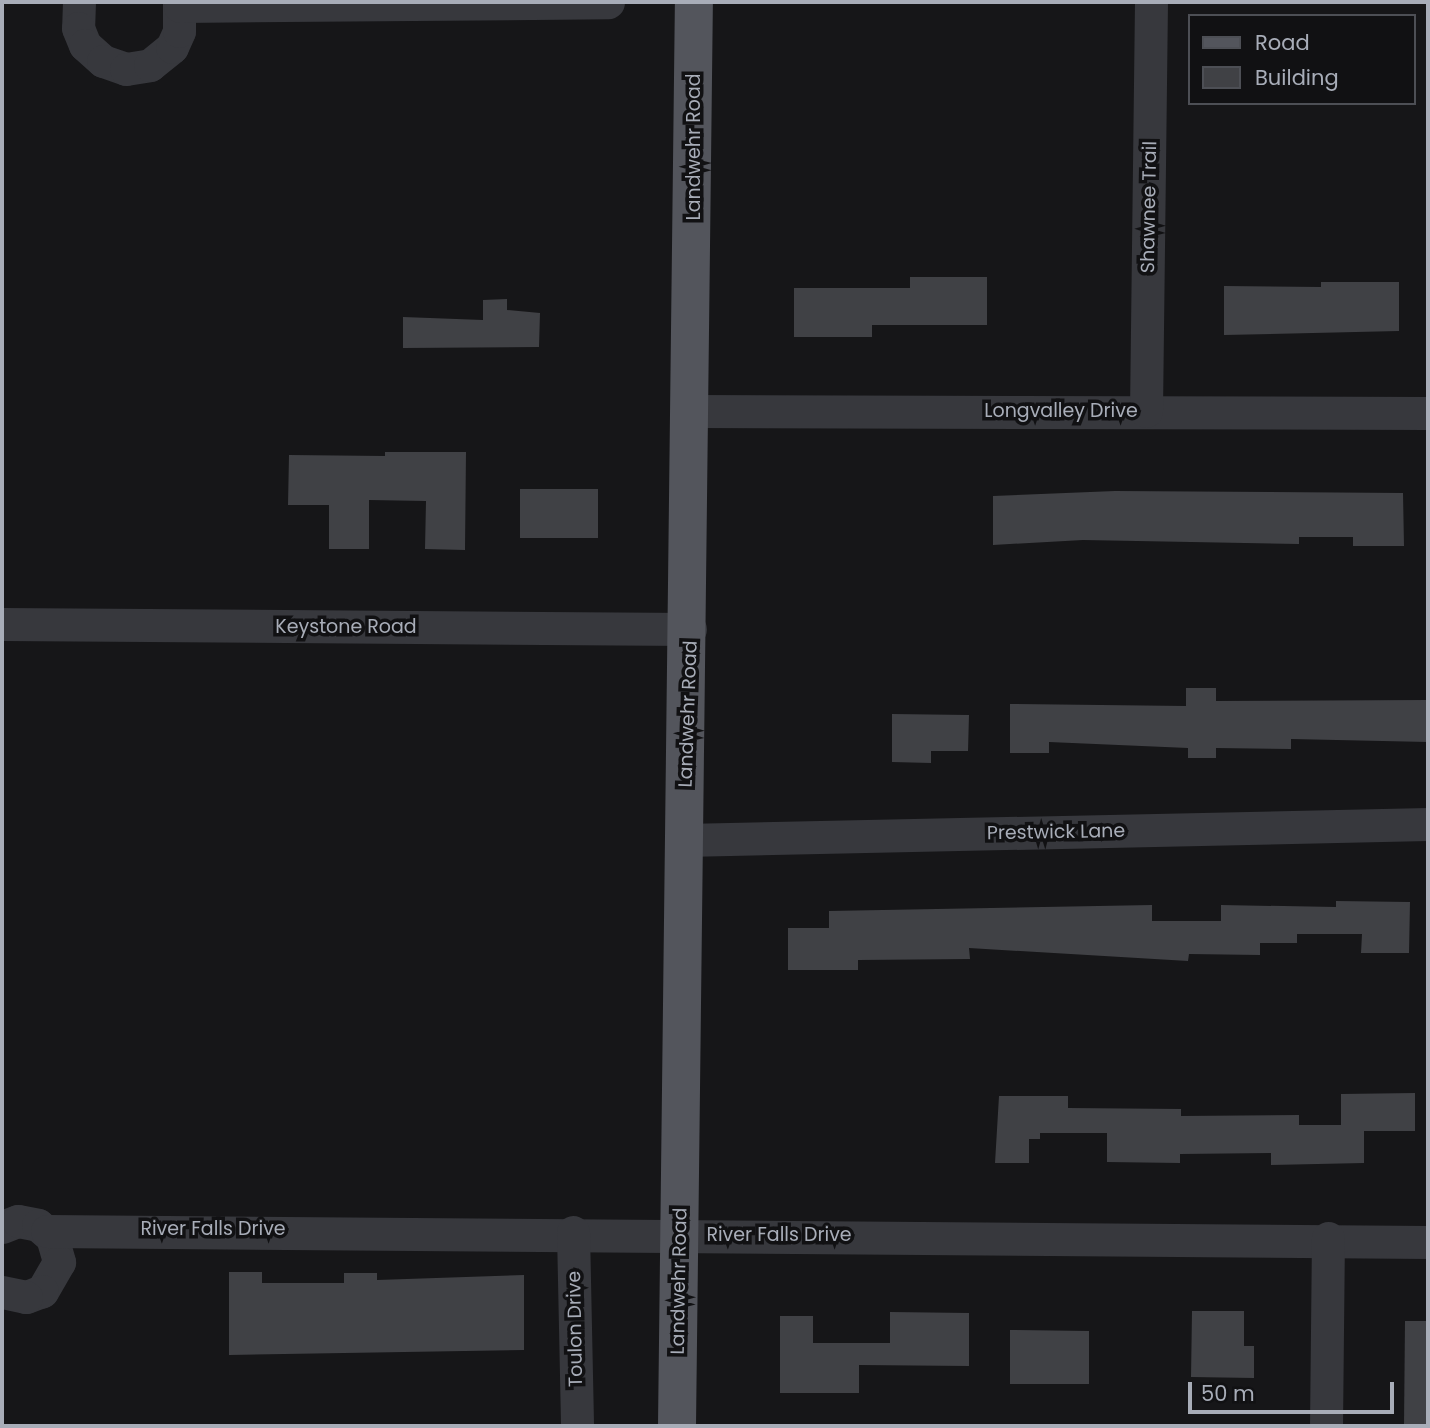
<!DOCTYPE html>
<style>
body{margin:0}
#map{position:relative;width:1430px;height:1428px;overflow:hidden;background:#161618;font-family:Poppins,sans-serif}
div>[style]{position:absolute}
.building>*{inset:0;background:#404145}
.minor>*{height:33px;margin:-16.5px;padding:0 16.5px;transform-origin:16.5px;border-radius:16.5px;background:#37383d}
.major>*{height:38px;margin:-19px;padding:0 19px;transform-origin:19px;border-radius:19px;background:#53555c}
span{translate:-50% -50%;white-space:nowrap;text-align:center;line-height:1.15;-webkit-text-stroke:7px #111113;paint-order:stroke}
.street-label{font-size:19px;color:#a8adb8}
.frame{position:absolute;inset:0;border:4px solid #a8adb8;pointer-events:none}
.legend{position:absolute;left:1188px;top:14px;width:228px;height:91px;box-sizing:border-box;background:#111113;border:2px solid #4d4f55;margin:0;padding:9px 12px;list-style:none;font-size:21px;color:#a8adb8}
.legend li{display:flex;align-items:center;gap:14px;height:35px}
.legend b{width:35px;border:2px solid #4d4f55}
.scale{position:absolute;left:1188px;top:1382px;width:206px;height:32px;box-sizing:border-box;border:4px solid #a8adb8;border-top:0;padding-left:9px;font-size:21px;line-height:24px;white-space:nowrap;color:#a8adb8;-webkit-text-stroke:5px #111113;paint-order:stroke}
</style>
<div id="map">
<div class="building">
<i style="clip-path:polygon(910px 277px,987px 277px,987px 325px,872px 325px,872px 337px,794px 337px,794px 288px,910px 288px)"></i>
<i style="clip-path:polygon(1321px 282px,1399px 282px,1399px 331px,1224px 335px,1224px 286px,1321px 287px)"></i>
<i style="clip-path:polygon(507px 299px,507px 310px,540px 313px,539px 347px,403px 348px,403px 317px,483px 320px,483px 300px)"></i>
<i style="clip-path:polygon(385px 452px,466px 452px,465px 550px,425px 549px,426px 501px,369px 500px,369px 549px,329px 549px,329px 505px,288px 505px,289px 455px,385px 456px)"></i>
<i style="clip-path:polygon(520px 489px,598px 489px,598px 538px,520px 538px)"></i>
<i style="clip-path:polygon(1115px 491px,1403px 493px,1404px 546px,1353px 546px,1353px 537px,1299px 537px,1299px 544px,1083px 540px,993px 545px,993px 496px)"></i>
<i style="clip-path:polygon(1186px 688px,1216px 688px,1216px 701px,1428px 700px,1428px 742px,1291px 739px,1291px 749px,1216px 748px,1216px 758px,1188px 758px,1188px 748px,1049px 742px,1049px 753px,1010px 753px,1010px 704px,1186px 706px)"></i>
<i style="clip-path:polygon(892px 714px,969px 715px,968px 751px,931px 751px,931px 763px,892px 762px)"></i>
<i style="clip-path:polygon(1336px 901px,1410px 902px,1409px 953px,1361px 953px,1362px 934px,1297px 934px,1297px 943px,1260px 943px,1260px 955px,1189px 954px,1188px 961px,969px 948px,970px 959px,858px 960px,858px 970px,788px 970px,788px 928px,829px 928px,829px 911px,1152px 905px,1152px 921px,1221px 921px,1221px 905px,1336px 907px)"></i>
<i style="clip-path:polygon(1415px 1093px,1415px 1131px,1364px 1131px,1364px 1163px,1271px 1165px,1271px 1153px,1180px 1154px,1180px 1163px,1107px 1162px,1107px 1133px,1040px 1133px,1040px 1139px,1029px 1139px,1029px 1163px,995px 1163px,999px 1096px,1068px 1096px,1068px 1108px,1181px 1109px,1181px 1116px,1299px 1115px,1299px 1125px,1341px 1125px,1341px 1094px)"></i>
<i style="clip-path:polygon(229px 1272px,262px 1272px,262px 1283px,344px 1283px,344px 1273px,377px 1273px,377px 1280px,524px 1275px,524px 1350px,229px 1355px)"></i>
<i style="clip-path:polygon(1192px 1311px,1244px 1311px,1244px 1346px,1254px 1346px,1254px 1378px,1191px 1377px)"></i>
<i style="clip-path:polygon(890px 1312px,969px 1313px,969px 1366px,859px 1365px,859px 1393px,780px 1393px,780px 1316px,813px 1316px,813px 1343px,890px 1343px)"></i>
<i style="clip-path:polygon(1405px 1321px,1428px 1321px,1428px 1426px,1404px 1426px)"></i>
<i style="clip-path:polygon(1010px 1330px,1089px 1331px,1089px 1384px,1010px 1384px)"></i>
</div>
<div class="minor">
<i style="left:79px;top:2px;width:26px;rotate:92deg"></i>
<i style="left:78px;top:28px;width:18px;rotate:68deg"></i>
<i style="left:85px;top:45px;width:24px;rotate:42deg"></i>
<i style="left:103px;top:61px;width:24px;rotate:19deg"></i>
<i style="left:126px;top:69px;width:24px;rotate:-9deg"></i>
<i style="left:150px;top:65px;width:28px;rotate:-39deg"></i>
<i style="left:172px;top:47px;width:17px;rotate:-66deg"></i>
<i style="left:179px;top:31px;width:29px;rotate:-90deg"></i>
<i style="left:180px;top:6px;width:428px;rotate:-0.5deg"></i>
<i style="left:693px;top:411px;width:735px;rotate:0.16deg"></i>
<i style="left:1146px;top:411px;width:409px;rotate:-89.3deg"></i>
<i style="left:2px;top:624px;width:688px;rotate:0.42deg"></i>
<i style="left:684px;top:840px;width:744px;rotate:-1.23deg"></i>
<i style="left:2px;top:1227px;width:17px;rotate:-21deg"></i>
<i style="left:18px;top:1221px;width:20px;rotate:11deg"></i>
<i style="left:38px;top:1225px;width:18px;rotate:41deg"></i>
<i style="left:52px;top:1237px;width:26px;rotate:74deg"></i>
<i style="left:59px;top:1262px;width:34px;rotate:120deg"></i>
<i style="left:42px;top:1291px;width:17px;rotate:159deg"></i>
<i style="left:26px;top:1297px;width:25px;rotate:-168deg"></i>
<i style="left:47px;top:1231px;width:1381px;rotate:0.46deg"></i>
<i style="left:573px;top:1232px;width:194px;rotate:88.8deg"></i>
<i style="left:1326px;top:1426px;width:188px;rotate:-89.4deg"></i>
</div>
<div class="major">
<i style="left:677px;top:1426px;width:1424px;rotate:-89.32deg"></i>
</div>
<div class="street-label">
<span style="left:694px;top:147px;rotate:-90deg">Landwehr Road</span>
<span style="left:1149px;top:207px;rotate:-89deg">Shawnee Trail</span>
<span style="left:1061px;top:411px">Longvalley Drive</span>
<span style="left:346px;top:627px">Keystone Road</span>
<span style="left:688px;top:714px;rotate:-88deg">Landwehr Road</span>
<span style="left:1056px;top:832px;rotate:-1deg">Prestwick Lane</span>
<span style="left:213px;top:1229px">River Falls Drive</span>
<span style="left:779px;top:1235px">River Falls Drive</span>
<span style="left:679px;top:1281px;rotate:-89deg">Landwehr Road</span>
<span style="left:575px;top:1329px;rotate:-91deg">Toulon Drive</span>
</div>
<div class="frame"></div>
<ul class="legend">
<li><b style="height:9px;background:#53555c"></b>Road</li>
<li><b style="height:19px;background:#404145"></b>Building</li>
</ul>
<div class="scale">50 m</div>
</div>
